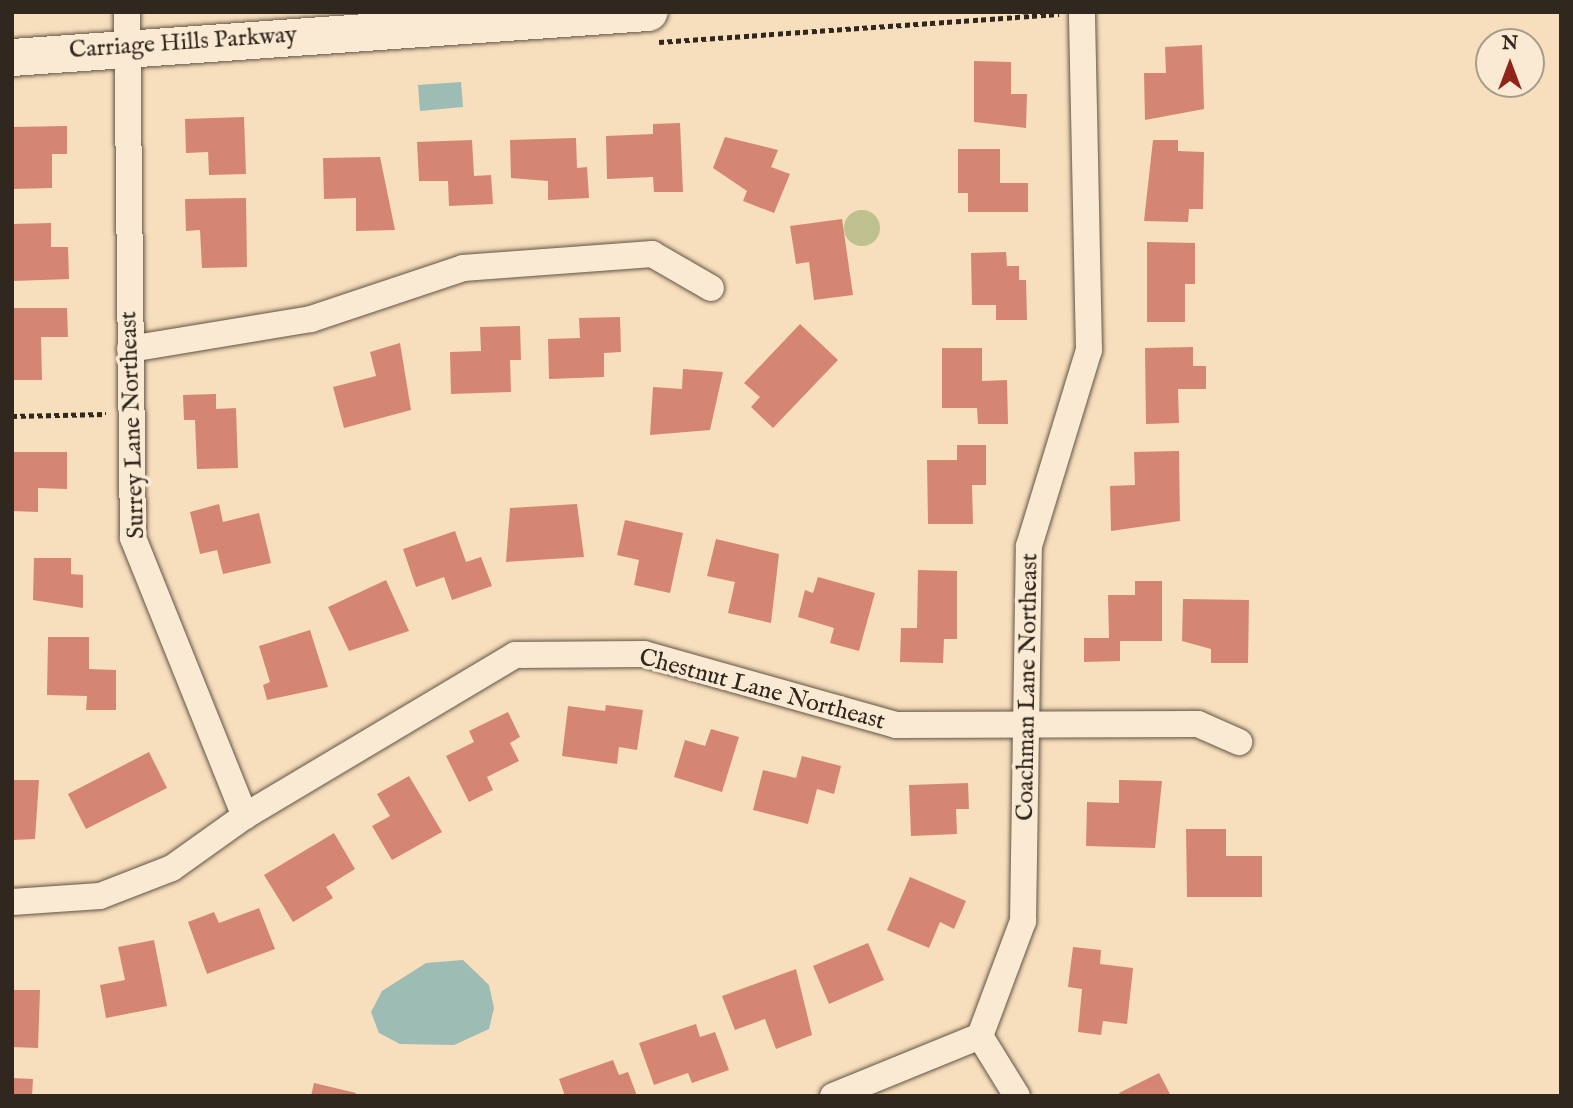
<!DOCTYPE html>
<style>
body{margin:0}
#map{position:relative;width:1573px;height:1108px;overflow:hidden;background:#f7debc;font-family:"IM FELL English",serif}
div>[style]{position:absolute}
.green>*{inset:0;background:#bec18f}
.round{border-radius:50%}
.water>*{inset:0;background:#9dbcb4}
.building>*{inset:0;background:#d48673}
.path>*{height:4.5px;margin-top:-2.25px;transform-origin:0;background:repeating-linear-gradient(90deg,#30271e 0 5px,transparent 0 8.5px)}
.roads{filter:drop-shadow(0 0 2px #625546) drop-shadow(0 0 2px #625546)}
.street>*{height:26px;margin:-13px;padding:0 13px;transform-origin:13px;border-radius:13px;background:#faead3}
.secondary>*{height:37px;margin:-18.5px;padding:0 18.5px;transform-origin:18.5px;border-radius:18.5px;background:#faead3}
span{translate:-50% -50%;white-space:nowrap;text-align:center;line-height:1.15;-webkit-text-stroke:7px #faead3;paint-order:stroke}
.street-label{font-size:24px;color:#30271e}
.frame{position:absolute;inset:0;border:14px solid #30271e;pointer-events:none}
.north{position:absolute;left:1475px;top:28px;width:70px;height:70px;box-sizing:border-box;background:#faead3;border:2px solid #a99c8b;border-radius:50%;rotate:0deg;font-size:19px;font-weight:700;line-height:28px;text-align:center;color:#30271e}
.north::after{content:'';display:block;margin:auto;width:24px;height:32px;background:#8f2418;clip-path:polygon(50% 0,100% 100%,50% 72%,0 100%)}
</style>
<div id="map">
<div class="green">
<i class="round" style="left:844px;top:210px;width:36px;height:36px"></i>
</div>
<div class="water">
<i style="clip-path:polygon(461px 82px,463px 107px,420px 111px,418px 85px)"></i>
<i style="clip-path:polygon(463px 960px,489px 985px,494px 1008px,489px 1029px,454px 1045px,400px 1044px,379px 1033px,371px 1012px,382px 991px,426px 963px)"></i>
</div>
<div class="building">
<i style="clip-path:polygon(1202px 45px,1204px 109px,1145px 120px,1144px 73px,1166px 73px,1165px 47px)"></i>
<i style="clip-path:polygon(974px 61px,1011px 62px,1011px 94px,1027px 94px,1026px 128px,974px 122px)"></i>
<i style="clip-path:polygon(244px 117px,246px 174px,209px 175px,208px 152px,186px 153px,185px 119px)"></i>
<i style="clip-path:polygon(680px 123px,683px 192px,654px 192px,653px 177px,607px 179px,606px 136px,653px 134px,653px 124px)"></i>
<i style="clip-path:polygon(67px 126px,67px 154px,52px 154px,52px 188px,12px 189px,12px 127px)"></i>
<i style="clip-path:polygon(725px 137px,778px 150px,771px 167px,790px 174px,774px 213px,743px 201px,747px 191px,713px 168px)"></i>
<i style="clip-path:polygon(576px 138px,577px 168px,587px 167px,589px 198px,548px 200px,548px 181px,511px 178px,510px 140px)"></i>
<i style="clip-path:polygon(472px 140px,474px 176px,491px 175px,493px 204px,449px 206px,448px 181px,419px 181px,417px 142px)"></i>
<i style="clip-path:polygon(1153px 140px,1178px 140px,1178px 151px,1204px 152px,1203px 209px,1189px 209px,1188px 222px,1144px 221px)"></i>
<i style="clip-path:polygon(958px 149px,1000px 149px,1000px 183px,1028px 183px,1028px 212px,968px 212px,968px 193px,958px 193px)"></i>
<i style="clip-path:polygon(380px 157px,395px 230px,356px 231px,356px 198px,324px 199px,323px 158px)"></i>
<i style="clip-path:polygon(246px 198px,247px 267px,202px 268px,200px 230px,186px 231px,185px 199px)"></i>
<i style="clip-path:polygon(842px 219px,853px 295px,814px 300px,809px 262px,796px 264px,790px 226px)"></i>
<i style="clip-path:polygon(51px 223px,51px 247px,68px 247px,69px 279px,13px 281px,12px 224px)"></i>
<i style="clip-path:polygon(1147px 242px,1195px 243px,1195px 284px,1185px 284px,1185px 322px,1147px 322px)"></i>
<i style="clip-path:polygon(1006px 252px,1007px 266px,1019px 266px,1019px 280px,1026px 280px,1027px 320px,996px 320px,996px 305px,972px 305px,971px 253px)"></i>
<i style="clip-path:polygon(12px 308px,67px 308px,68px 337px,41px 337px,42px 380px,12px 380px)"></i>
<i style="clip-path:polygon(620px 317px,621px 352px,604px 353px,604px 377px,549px 379px,548px 339px,580px 338px,579px 318px)"></i>
<i style="clip-path:polygon(800px 324px,838px 360px,773px 428px,751px 407px,760px 397px,744px 383px)"></i>
<i style="clip-path:polygon(520px 326px,521px 360px,510px 360px,511px 392px,451px 394px,450px 352px,481px 351px,480px 327px)"></i>
<i style="clip-path:polygon(400px 343px,411px 410px,344px 428px,333px 387px,376px 376px,370px 352px)"></i>
<i style="clip-path:polygon(1193px 347px,1193px 366px,1206px 366px,1206px 389px,1178px 389px,1179px 423px,1146px 424px,1145px 348px)"></i>
<i style="clip-path:polygon(942px 348px,982px 348px,982px 381px,1007px 380px,1008px 424px,978px 424px,977px 408px,942px 408px)"></i>
<i style="clip-path:polygon(683px 369px,723px 372px,710px 430px,650px 435px,653px 387px,682px 389px)"></i>
<i style="clip-path:polygon(216px 394px,216px 409px,236px 408px,238px 468px,197px 469px,195px 420px,184px 420px,183px 395px)"></i>
<i style="clip-path:polygon(957px 445px,986px 445px,986px 485px,972px 485px,973px 524px,928px 524px,927px 460px,957px 460px)"></i>
<i style="clip-path:polygon(1179px 451px,1180px 521px,1111px 531px,1110px 486px,1135px 485px,1134px 452px)"></i>
<i style="clip-path:polygon(12px 452px,67px 452px,67px 489px,38px 488px,38px 512px,12px 511px)"></i>
<i style="clip-path:polygon(219px 504px,223px 522px,259px 513px,271px 563px,223px 574px,217px 550px,200px 554px,190px 512px)"></i>
<i style="clip-path:polygon(577px 504px,584px 557px,506px 562px,510px 508px)"></i>
<i style="clip-path:polygon(625px 520px,683px 533px,670px 593px,634px 585px,639px 560px,617px 555px)"></i>
<i style="clip-path:polygon(455px 531px,466px 562px,481px 557px,492px 586px,452px 600px,444px 577px,416px 587px,403px 549px)"></i>
<i style="clip-path:polygon(716px 539px,779px 554px,771px 623px,728px 613px,735px 582px,707px 576px)"></i>
<i style="clip-path:polygon(34px 558px,71px 558px,71px 574px,83px 575px,83px 608px,33px 600px)"></i>
<i style="clip-path:polygon(918px 570px,957px 571px,957px 639px,944px 639px,943px 663px,900px 662px,901px 628px,917px 628px)"></i>
<i style="clip-path:polygon(818px 577px,875px 593px,859px 651px,830px 643px,834px 628px,798px 617px,805px 590px,813px 593px)"></i>
<i style="clip-path:polygon(386px 580px,409px 631px,349px 651px,328px 607px)"></i>
<i style="clip-path:polygon(1135px 581px,1162px 581px,1162px 641px,1120px 641px,1120px 661px,1084px 662px,1084px 638px,1109px 638px,1108px 595px,1135px 595px)"></i>
<i style="clip-path:polygon(1183px 599px,1249px 600px,1248px 663px,1211px 663px,1211px 649px,1182px 641px)"></i>
<i style="clip-path:polygon(310px 630px,328px 687px,267px 700px,263px 685px,270px 682px,259px 646px)"></i>
<i style="clip-path:polygon(48px 637px,89px 637px,89px 669px,116px 670px,116px 710px,86px 710px,87px 696px,47px 695px)"></i>
<i style="clip-path:polygon(606px 705px,643px 710px,637px 750px,619px 747px,617px 764px,562px 756px,568px 706px,605px 711px)"></i>
<i style="clip-path:polygon(508px 712px,520px 737px,510px 743px,519px 761px,487px 777px,493px 790px,469px 802px,446px 756px,474px 742px,469px 731px)"></i>
<i style="clip-path:polygon(711px 729px,739px 737px,722px 792px,674px 777px,685px 740px,705px 746px)"></i>
<i style="clip-path:polygon(149px 752px,167px 788px,86px 829px,68px 794px)"></i>
<i style="clip-path:polygon(802px 756px,841px 766px,834px 794px,817px 789px,808px 824px,753px 810px,763px 770px,796px 778px)"></i>
<i style="clip-path:polygon(409px 776px,442px 832px,392px 860px,372px 826px,390px 816px,377px 794px)"></i>
<i style="clip-path:polygon(12px 780px,39px 780px,35px 839px,12px 840px)"></i>
<i style="clip-path:polygon(1119px 780px,1162px 781px,1155px 848px,1086px 846px,1087px 802px,1119px 803px)"></i>
<i style="clip-path:polygon(968px 783px,969px 809px,956px 809px,957px 834px,911px 836px,909px 785px)"></i>
<i style="clip-path:polygon(1186px 829px,1226px 829px,1226px 856px,1262px 856px,1262px 897px,1187px 897px)"></i>
<i style="clip-path:polygon(334px 833px,355px 869px,326px 887px,333px 898px,293px 922px,264px 875px)"></i>
<i style="clip-path:polygon(910px 877px,966px 901px,954px 929px,940px 922px,929px 948px,887px 930px)"></i>
<i style="clip-path:polygon(259px 908px,275px 949px,207px 974px,188px 922px,214px 912px,219px 923px)"></i>
<i style="clip-path:polygon(154px 940px,167px 1006px,106px 1018px,100px 985px,125px 980px,118px 947px)"></i>
<i style="clip-path:polygon(868px 943px,884px 980px,829px 1004px,813px 966px)"></i>
<i style="clip-path:polygon(1073px 947px,1101px 950px,1100px 964px,1133px 968px,1127px 1024px,1103px 1021px,1101px 1035px,1078px 1032px,1082px 989px,1068px 987px)"></i>
<i style="clip-path:polygon(796px 969px,812px 1035px,776px 1049px,765px 1019px,735px 1030px,722px 996px)"></i>
<i style="clip-path:polygon(12px 990px,40px 990px,38px 1048px,12px 1047px)"></i>
<i style="clip-path:polygon(696px 1024px,700px 1037px,715px 1032px,729px 1070px,692px 1083px,688px 1073px,654px 1085px,639px 1043px)"></i>
<i style="clip-path:polygon(613px 1060px,619px 1075px,628px 1072px,637px 1096px,565px 1096px,559px 1079px)"></i>
<i style="clip-path:polygon(1159px 1073px,1171px 1096px,1120px 1096px,1119px 1093px)"></i>
<i style="clip-path:polygon(12px 1078px,33px 1079px,32px 1096px,12px 1096px)"></i>
<i style="clip-path:polygon(314px 1083px,356px 1093px,355px 1096px,311px 1096px)"></i>
</div>
<div class="path">
<i style="left:659px;top:42px;width:401px;rotate:-4deg"></i>
<i style="left:12px;top:416px;width:94px;rotate:-1.2deg"></i>
</div>
<div class="roads">
<div class="street">
<i style="left:127px;top:12px;width:526px;rotate:89.35deg"></i>
<i style="left:133px;top:538px;width:300px;rotate:68.1deg"></i>
<i style="left:130px;top:349px;width:183px;rotate:-9.4deg"></i>
<i style="left:311px;top:319px;width:160px;rotate:-18.5deg"></i>
<i style="left:463px;top:268px;width:190px;rotate:-4.2deg"></i>
<i style="left:652px;top:254px;width:68px;rotate:30deg"></i>
<i style="left:12px;top:902px;width:88px;rotate:-3.9deg"></i>
<i style="left:100px;top:896px;width:77px;rotate:-21.3deg"></i>
<i style="left:172px;top:868px;width:90px;rotate:-35.5deg"></i>
<i style="left:245px;top:816px;width:314px;rotate:-30.8deg"></i>
<i style="left:515px;top:655px;width:129px;rotate:-0.4deg"></i>
<i style="left:644px;top:654px;width:262px;rotate:15.7deg"></i>
<i style="left:896px;top:725px;width:302px;rotate:-0.2deg"></i>
<i style="left:1198px;top:724px;width:45px;rotate:23.7deg"></i>
<i style="left:980px;top:1036px;width:70px;rotate:58.3deg"></i>
<i style="left:833px;top:1096px;width:159px;rotate:-22.2deg"></i>
<i style="left:980px;top:1036px;width:123px;rotate:-69.5deg"></i>
<i style="left:1023px;top:921px;width:375px;rotate:-89.1deg"></i>
<i style="left:1029px;top:546px;width:205px;rotate:-73deg"></i>
<i style="left:1089px;top:350px;width:338px;rotate:-91.2deg"></i>
</div>
<div class="secondary">
<i style="left:12px;top:57px;width:638px;rotate:-4.05deg"></i>
</div>
</div>
<div class="street-label">
<span style="left:183px;top:43px;rotate:-4deg">Carriage Hills Parkway</span>
<span style="left:133px;top:425px;rotate:-92deg">Surrey Lane Northeast</span>
<span style="left:1028px;top:687px;rotate:-89deg">Coachman Lane Northeast</span>
<span style="left:762px;top:690px;rotate:15deg">Chestnut Lane Northeast</span>
</div>
<div class="frame"></div>
<div class="north">N</div>
</div>
